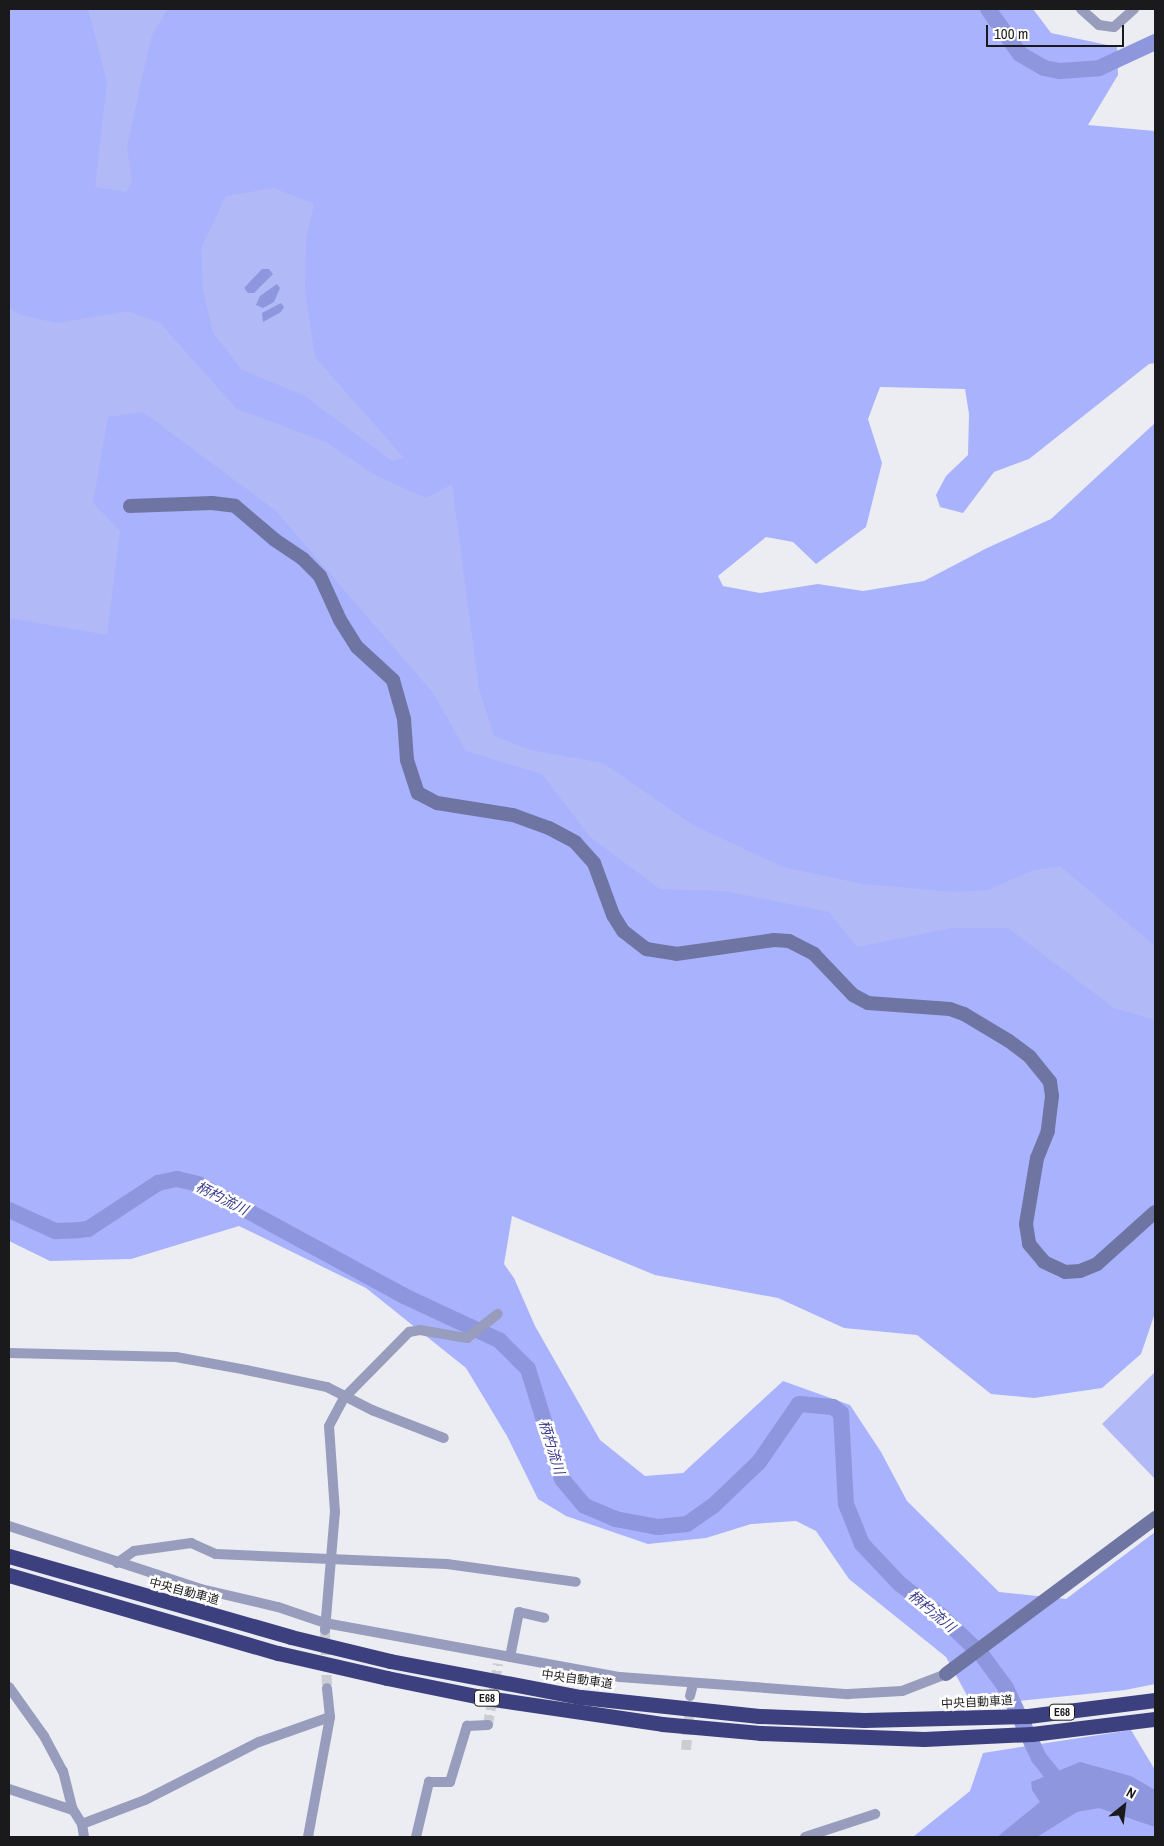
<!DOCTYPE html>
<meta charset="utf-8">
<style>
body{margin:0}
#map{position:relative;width:1164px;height:1846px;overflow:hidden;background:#ecedf3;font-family:"Archivo Narrow","Noto Sans JP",sans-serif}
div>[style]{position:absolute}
.green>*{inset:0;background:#b1b9f7}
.forest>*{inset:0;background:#a9b2fc}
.water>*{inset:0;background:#8e96de}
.river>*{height:16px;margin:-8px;padding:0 8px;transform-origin:8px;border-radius:8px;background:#8e96de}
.street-tunnel>*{height:10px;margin-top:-5px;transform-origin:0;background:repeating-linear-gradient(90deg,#cccdd3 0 10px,transparent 0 15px)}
.street>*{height:10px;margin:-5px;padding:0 5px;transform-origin:5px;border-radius:5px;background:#989dbd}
.secondary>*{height:14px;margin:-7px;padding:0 7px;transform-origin:7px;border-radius:7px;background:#6f75a3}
.highway>*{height:15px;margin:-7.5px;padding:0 7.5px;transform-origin:7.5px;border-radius:7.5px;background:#3c407f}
span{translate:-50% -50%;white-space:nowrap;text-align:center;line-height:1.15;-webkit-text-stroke:5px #fff;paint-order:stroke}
.shield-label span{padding:1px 4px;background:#fff;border:1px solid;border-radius:4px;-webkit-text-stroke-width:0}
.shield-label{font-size:11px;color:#1a1a1c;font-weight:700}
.street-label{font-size:12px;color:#1a1a1c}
.water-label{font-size:14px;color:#3b3b8e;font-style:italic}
.frame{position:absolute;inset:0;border:10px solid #1a1a1c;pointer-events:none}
.north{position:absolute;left:1099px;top:1781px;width:50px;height:50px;-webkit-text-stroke:4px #fff;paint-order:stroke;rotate:29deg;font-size:14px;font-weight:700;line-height:20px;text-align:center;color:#1a1a1c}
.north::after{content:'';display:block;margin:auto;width:18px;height:22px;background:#1a1a1c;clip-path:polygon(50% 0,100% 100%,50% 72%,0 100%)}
.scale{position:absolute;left:986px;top:25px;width:138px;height:22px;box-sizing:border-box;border:2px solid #1a1a1c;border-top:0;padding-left:6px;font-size:15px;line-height:18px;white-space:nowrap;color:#1a1a1c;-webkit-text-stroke:4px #fff;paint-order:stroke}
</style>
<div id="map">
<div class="green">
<i style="clip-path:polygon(9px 9px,301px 9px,807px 753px,1155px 558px,1155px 1063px,9px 776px)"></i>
<i style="clip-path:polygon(1155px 1372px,1155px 1479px,1102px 1424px)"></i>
</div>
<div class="forest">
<i style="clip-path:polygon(evenodd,14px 9px,88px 9px,107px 82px,95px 187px,126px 192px,132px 182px,127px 147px,142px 78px,152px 35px,168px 9px,1033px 9px,1051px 33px,1117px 47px,1118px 75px,1088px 125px,1155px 131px,1155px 363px,1149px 364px,1029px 459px,994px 472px,963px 513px,940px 507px,936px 495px,946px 476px,968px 455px,969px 414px,965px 389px,880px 387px,868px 419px,882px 463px,866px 527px,816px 564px,793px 542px,766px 537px,718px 576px,723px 586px,760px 593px,818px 584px,863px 591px,924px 581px,987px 548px,1051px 519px,1155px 423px,1155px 946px,1060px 866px,1031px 871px,988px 890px,954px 892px,863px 884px,783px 867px,693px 825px,603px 763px,531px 750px,494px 736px,479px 689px,452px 484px,426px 498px,377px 476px,326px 442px,237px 409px,160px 323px,128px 311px,57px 323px,20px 315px,9px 307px,9px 11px,14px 9px,274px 188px,314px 204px,306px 240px,305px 291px,315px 357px,404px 458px,392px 461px,303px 395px,242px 370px,213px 333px,203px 291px,201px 248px,226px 196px,274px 188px)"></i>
<i style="clip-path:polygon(143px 412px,276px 511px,433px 693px,466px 751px,542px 774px,590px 837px,660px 889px,724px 891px,829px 912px,857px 947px,952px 928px,1008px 928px,1114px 1008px,1155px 1020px,1155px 1313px,1141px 1354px,1102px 1388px,1034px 1398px,991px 1394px,917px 1335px,844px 1328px,778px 1298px,655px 1275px,512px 1216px,504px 1264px,514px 1278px,535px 1326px,600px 1440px,645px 1476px,683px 1473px,783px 1381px,850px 1405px,881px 1452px,907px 1501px,999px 1592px,1066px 1599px,1155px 1532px,1155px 1684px,1125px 1690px,1000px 1703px,975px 1710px,946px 1657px,849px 1579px,816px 1531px,796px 1521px,751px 1524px,706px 1538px,648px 1544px,566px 1516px,538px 1499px,507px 1436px,466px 1368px,366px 1288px,239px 1226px,131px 1259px,50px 1261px,9px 1241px,9px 618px,107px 635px,120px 531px,93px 503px,108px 417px)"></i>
<i style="clip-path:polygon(1131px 1730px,1155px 1770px,1155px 1837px,913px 1837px,970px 1791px,983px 1753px)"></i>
</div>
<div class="water">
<i style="clip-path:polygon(262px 269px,269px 269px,273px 274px,254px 293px,248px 293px,244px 288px)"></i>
<i style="clip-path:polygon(277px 284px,280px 288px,274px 302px,263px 308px,256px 305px,260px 296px)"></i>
<i style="clip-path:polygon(281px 303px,284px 307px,281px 312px,263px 322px,262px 313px)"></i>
<i style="clip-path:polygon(1080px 1762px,1131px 1776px,1155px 1790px,1155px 1827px,1099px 1808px,1077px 1812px,1037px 1837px,997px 1837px,1040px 1802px,1032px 1790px,1031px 1782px)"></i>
</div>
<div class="river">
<i style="left:988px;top:9px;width:55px;rotate:54.6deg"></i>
<i style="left:1020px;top:54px;width:28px;rotate:30deg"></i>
<i style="left:1044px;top:68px;width:16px;rotate:11deg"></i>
<i style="left:1060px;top:71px;width:39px;rotate:-4deg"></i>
<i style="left:1099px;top:68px;width:62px;rotate:-24.9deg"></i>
<i style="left:9px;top:1210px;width:51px;rotate:24.5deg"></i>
<i style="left:55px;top:1231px;width:24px;rotate:-2deg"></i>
<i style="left:79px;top:1230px;width:9px;rotate:-6deg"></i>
<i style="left:88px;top:1229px;width:84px;rotate:-33.3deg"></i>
<i style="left:158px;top:1183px;width:19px;rotate:-12deg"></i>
<i style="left:177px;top:1179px;width:22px;rotate:13deg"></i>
<i style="left:198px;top:1184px;width:234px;rotate:28.5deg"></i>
<i style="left:404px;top:1296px;width:105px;rotate:24.9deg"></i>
<i style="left:499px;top:1340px;width:41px;rotate:45deg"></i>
<i style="left:528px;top:1369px;width:115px;rotate:72.8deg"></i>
<i style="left:562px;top:1479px;width:35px;rotate:50deg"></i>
<i style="left:585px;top:1506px;width:33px;rotate:23deg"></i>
<i style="left:615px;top:1519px;width:44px;rotate:10.5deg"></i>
<i style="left:658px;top:1527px;width:29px;rotate:-6deg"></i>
<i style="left:687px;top:1524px;width:32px;rotate:-35deg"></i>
<i style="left:713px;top:1506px;width:64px;rotate:-43.7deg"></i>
<i style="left:759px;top:1462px;width:70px;rotate:-55.4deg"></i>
<i style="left:799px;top:1404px;width:34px;rotate:5deg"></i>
<i style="left:833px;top:1407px;width:10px;rotate:37deg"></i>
<i style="left:841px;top:1413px;width:91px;rotate:86.9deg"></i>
<i style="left:846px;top:1504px;width:43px;rotate:68.2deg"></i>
<i style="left:862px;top:1544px;width:55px;rotate:46.5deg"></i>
<i style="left:900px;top:1584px;width:51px;rotate:37.8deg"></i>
<i style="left:940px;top:1615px;width:57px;rotate:43.6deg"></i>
<i style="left:981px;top:1654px;width:42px;rotate:53.7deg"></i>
<i style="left:1006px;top:1688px;width:77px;rotate:64.8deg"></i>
<i style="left:1039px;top:1758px;width:41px;rotate:50.9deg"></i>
</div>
<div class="street-tunnel">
<i style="left:325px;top:1630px;width:58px;rotate:88deg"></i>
<i style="left:488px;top:1725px;width:62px;rotate:-80.7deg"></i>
<i style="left:686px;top:1750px;width:46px;rotate:-85deg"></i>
</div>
<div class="street">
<i style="left:1081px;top:9px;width:24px;rotate:42deg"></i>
<i style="left:1099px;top:25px;width:15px;rotate:8deg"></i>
<i style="left:1114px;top:27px;width:27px;rotate:-42deg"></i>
<i style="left:9px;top:1353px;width:167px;rotate:1.4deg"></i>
<i style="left:176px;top:1357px;width:71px;rotate:10.5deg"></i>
<i style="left:246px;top:1370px;width:83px;rotate:11.9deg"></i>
<i style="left:327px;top:1387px;width:51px;rotate:27.1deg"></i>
<i style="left:372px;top:1410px;width:77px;rotate:21.3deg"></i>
<i style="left:9px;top:1526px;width:202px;rotate:18.2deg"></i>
<i style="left:201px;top:1589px;width:79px;rotate:13.2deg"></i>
<i style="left:278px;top:1607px;width:50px;rotate:18.8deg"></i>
<i style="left:325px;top:1623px;width:300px;rotate:10.4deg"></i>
<i style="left:620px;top:1677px;width:229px;rotate:4.3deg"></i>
<i style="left:848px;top:1694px;width:54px;rotate:-3.2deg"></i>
<i style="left:902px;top:1691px;width:47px;rotate:-21.1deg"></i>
<i style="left:117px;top:1563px;width:21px;rotate:-35deg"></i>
<i style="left:134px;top:1551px;width:58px;rotate:-8deg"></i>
<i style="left:191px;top:1543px;width:27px;rotate:24deg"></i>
<i style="left:216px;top:1554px;width:231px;rotate:2.5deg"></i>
<i style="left:447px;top:1564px;width:130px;rotate:7.9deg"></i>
<i style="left:325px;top:1630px;width:118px;rotate:-85.2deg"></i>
<i style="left:335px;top:1512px;width:86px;rotate:-94deg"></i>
<i style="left:329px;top:1426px;width:32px;rotate:-62deg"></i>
<i style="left:344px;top:1398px;width:93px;rotate:-45.4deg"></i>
<i style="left:409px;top:1332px;width:11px;rotate:-10deg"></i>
<i style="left:420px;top:1330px;width:48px;rotate:9.7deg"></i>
<i style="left:467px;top:1338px;width:39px;rotate:-38deg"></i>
<i style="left:510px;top:1657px;width:46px;rotate:-78.7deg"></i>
<i style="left:519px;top:1612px;width:26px;rotate:13deg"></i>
<i style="left:9px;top:1687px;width:60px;rotate:54.5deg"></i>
<i style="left:44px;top:1736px;width:40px;rotate:62deg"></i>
<i style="left:63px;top:1771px;width:38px;rotate:76deg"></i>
<i style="left:72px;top:1808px;width:19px;rotate:58deg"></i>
<i style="left:82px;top:1824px;width:13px;rotate:81deg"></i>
<i style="left:690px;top:1696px;width:12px;rotate:-76deg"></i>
<i style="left:9px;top:1789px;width:67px;rotate:18.2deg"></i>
<i style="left:82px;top:1824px;width:67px;rotate:-20.9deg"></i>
<i style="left:145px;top:1800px;width:128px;rotate:-27deg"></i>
<i style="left:259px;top:1742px;width:75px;rotate:-19.4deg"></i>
<i style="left:308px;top:1837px;width:122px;rotate:-79.6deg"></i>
<i style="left:330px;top:1717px;width:29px;rotate:-96deg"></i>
<i style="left:416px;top:1837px;width:57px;rotate:-76.7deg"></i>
<i style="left:429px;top:1782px;width:21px"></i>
<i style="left:450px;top:1782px;width:59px;rotate:-73.1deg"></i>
<i style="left:467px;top:1726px;width:21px;rotate:-3deg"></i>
<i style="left:805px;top:1837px;width:74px;rotate:-18.2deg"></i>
</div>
<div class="secondary">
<i style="left:130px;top:506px;width:82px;rotate:-2.1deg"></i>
<i style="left:212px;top:503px;width:23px;rotate:7deg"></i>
<i style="left:235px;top:506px;width:52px;rotate:40.4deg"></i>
<i style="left:275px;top:540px;width:34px;rotate:34deg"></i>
<i style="left:303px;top:559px;width:24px;rotate:45deg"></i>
<i style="left:320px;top:576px;width:48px;rotate:65.6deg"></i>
<i style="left:340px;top:620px;width:32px;rotate:58deg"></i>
<i style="left:357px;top:647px;width:49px;rotate:42.5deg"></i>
<i style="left:393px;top:680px;width:41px;rotate:74.2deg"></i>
<i style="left:404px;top:719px;width:41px;rotate:85.8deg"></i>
<i style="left:407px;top:760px;width:35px;rotate:72deg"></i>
<i style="left:418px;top:793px;width:21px;rotate:28deg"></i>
<i style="left:437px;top:803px;width:77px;rotate:9deg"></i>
<i style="left:513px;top:815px;width:38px;rotate:20deg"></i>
<i style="left:549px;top:828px;width:30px;rotate:28deg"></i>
<i style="left:575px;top:842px;width:28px;rotate:48deg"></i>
<i style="left:594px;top:863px;width:55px;rotate:69.9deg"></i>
<i style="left:613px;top:915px;width:19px;rotate:58deg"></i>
<i style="left:623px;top:931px;width:29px;rotate:38deg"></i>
<i style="left:646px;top:949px;width:30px;rotate:9deg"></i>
<i style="left:676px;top:954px;width:99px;rotate:-8.1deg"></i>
<i style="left:774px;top:940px;width:15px;rotate:4deg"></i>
<i style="left:789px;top:941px;width:28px;rotate:27deg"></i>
<i style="left:814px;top:954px;width:57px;rotate:46.4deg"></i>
<i style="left:853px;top:995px;width:17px;rotate:28deg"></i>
<i style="left:868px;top:1003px;width:82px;rotate:4.2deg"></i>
<i style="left:950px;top:1009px;width:15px;rotate:20deg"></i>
<i style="left:964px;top:1014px;width:52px;rotate:31deg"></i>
<i style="left:1009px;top:1041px;width:26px;rotate:37deg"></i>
<i style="left:1030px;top:1057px;width:32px;rotate:51deg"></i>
<i style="left:1050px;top:1082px;width:14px;rotate:82deg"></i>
<i style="left:1052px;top:1096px;width:35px;rotate:97deg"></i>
<i style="left:1048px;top:1131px;width:29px;rotate:112deg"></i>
<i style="left:1037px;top:1158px;width:67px;rotate:99.5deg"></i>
<i style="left:1026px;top:1224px;width:20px;rotate:81deg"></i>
<i style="left:1029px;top:1244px;width:23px;rotate:50deg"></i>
<i style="left:1044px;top:1262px;width:23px;rotate:25deg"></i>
<i style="left:1065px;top:1272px;width:15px;rotate:-4deg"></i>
<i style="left:1080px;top:1271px;width:18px;rotate:-22deg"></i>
<i style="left:1097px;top:1264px;width:78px;rotate:-41.9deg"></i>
<i style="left:946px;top:1674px;width:261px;rotate:-36.7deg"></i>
</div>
<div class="highway">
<i style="left:9px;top:1556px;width:293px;rotate:16deg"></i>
<i style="left:291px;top:1637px;width:102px;rotate:13.6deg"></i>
<i style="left:390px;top:1661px;width:194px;rotate:10.7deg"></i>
<i style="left:581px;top:1697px;width:179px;rotate:6.1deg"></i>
<i style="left:759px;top:1716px;width:105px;rotate:2.2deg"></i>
<i style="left:864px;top:1720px;width:164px;rotate:-1.4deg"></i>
<i style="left:1028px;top:1716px;width:128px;rotate:-7.2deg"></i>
<i style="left:9px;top:1575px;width:280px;rotate:16.2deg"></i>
<i style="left:278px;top:1653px;width:112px;rotate:12.9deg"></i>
<i style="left:387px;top:1678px;width:95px;rotate:11.5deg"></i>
<i style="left:480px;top:1697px;width:184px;rotate:8.4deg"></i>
<i style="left:662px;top:1724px;width:98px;rotate:5.2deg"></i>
<i style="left:760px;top:1733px;width:164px;rotate:2.1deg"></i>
<i style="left:924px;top:1739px;width:108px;rotate:-2.7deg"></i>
<i style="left:1032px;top:1734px;width:124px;rotate:-7deg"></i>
</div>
<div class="shield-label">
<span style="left:487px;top:1698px">E68</span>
<span style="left:1062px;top:1712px">E68</span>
</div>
<div class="street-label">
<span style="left:184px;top:1592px;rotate:15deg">中央自動車道</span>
<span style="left:577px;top:1680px;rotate:8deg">中央自動車道</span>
<span style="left:977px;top:1703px;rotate:-3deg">中央自動車道</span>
</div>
<div class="water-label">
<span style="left:222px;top:1198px;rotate:27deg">柄杓流川</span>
<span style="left:552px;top:1447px;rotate:73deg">柄杓流川</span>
<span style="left:932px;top:1611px;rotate:40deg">柄杓流川</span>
</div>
<div class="frame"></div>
<div class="north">N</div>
<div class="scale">100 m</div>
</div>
